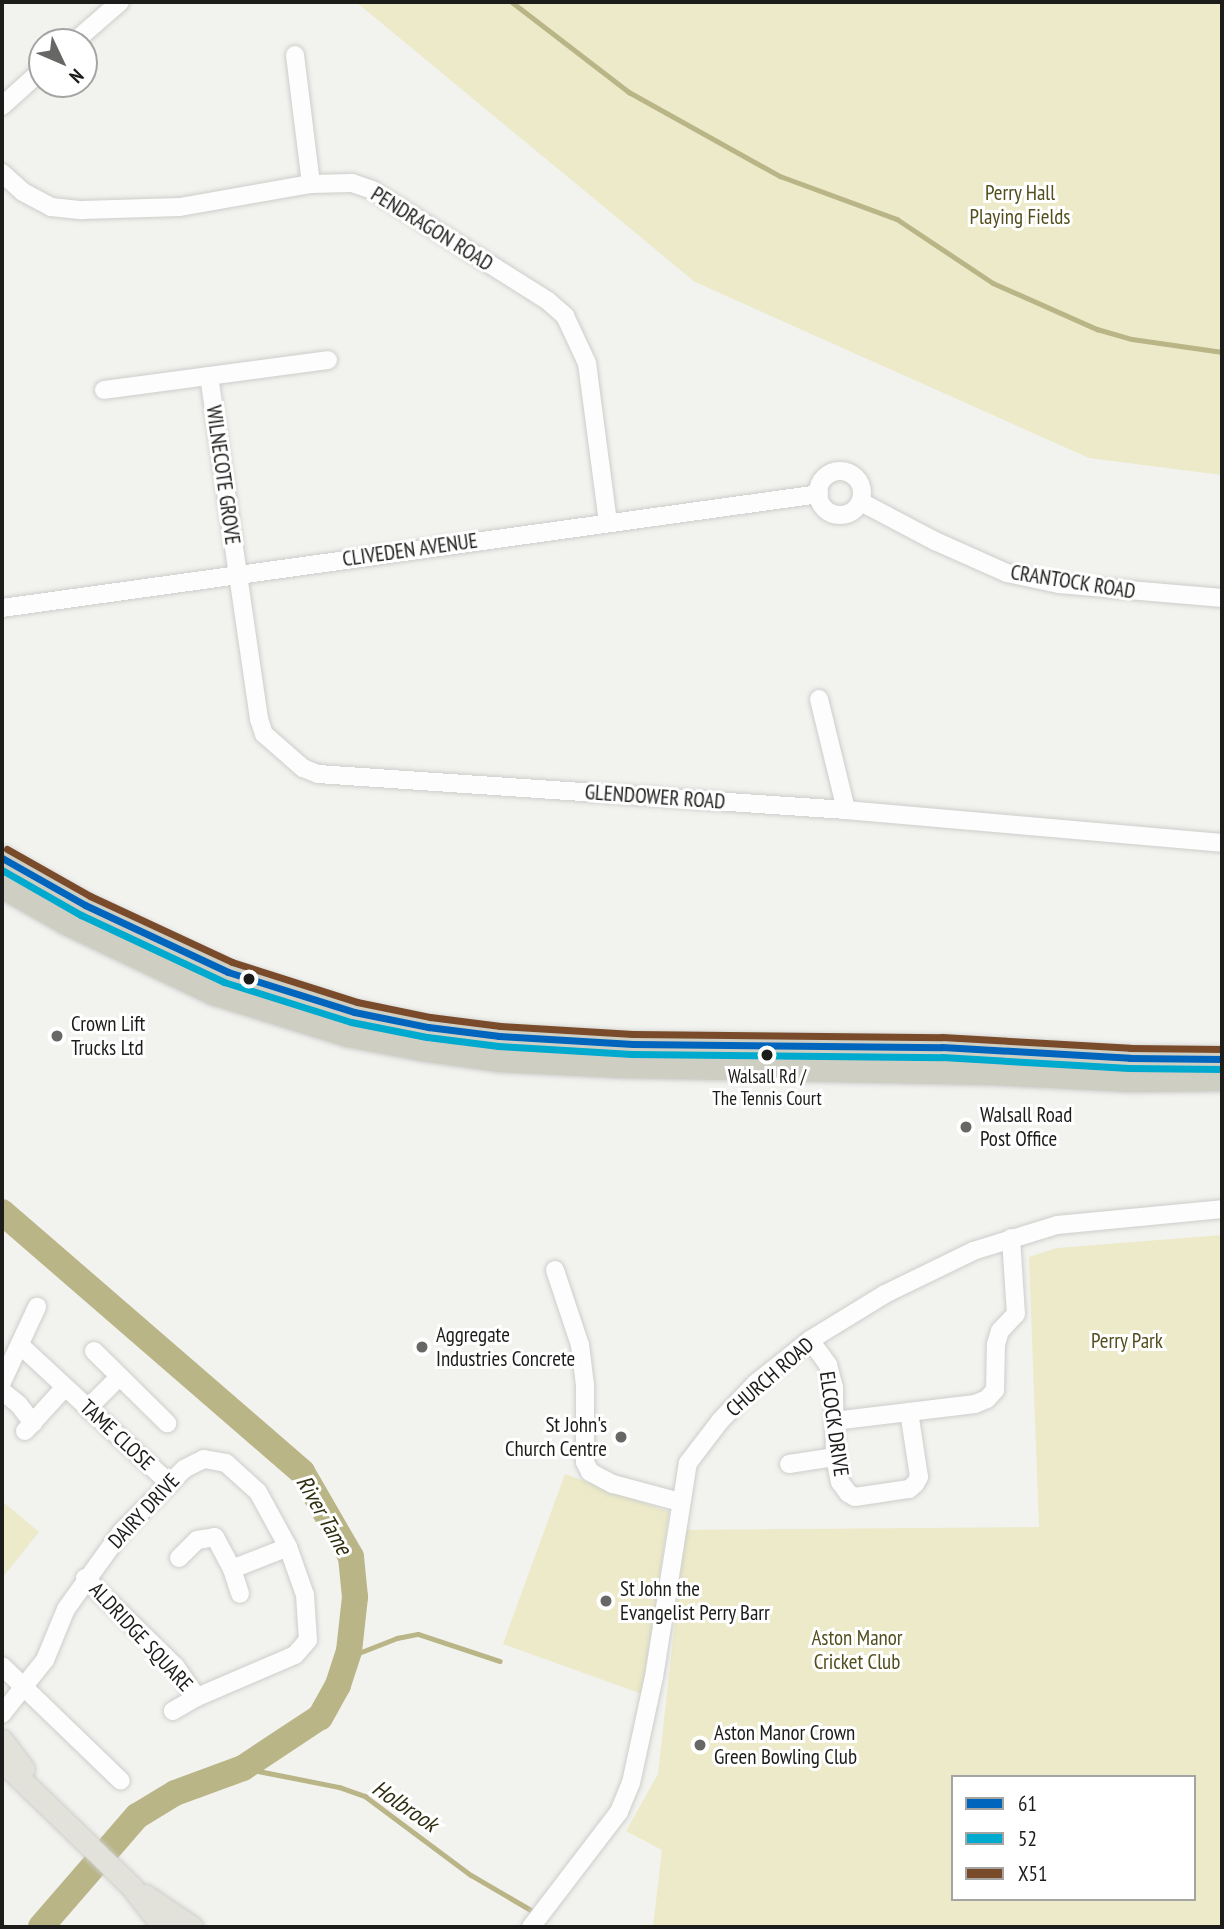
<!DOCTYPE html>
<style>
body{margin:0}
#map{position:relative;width:1224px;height:1929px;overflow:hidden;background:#f2f2ef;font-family:"PT Sans Narrow",sans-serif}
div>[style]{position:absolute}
.green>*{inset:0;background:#eceac8}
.stream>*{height:4.5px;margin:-2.25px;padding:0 2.25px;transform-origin:2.25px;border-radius:2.25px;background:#b9b587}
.river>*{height:26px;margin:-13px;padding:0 13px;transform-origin:13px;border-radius:13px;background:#b9b587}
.roads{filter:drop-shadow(0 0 2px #cdcdcb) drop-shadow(0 0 2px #cdcdcb)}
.minor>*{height:18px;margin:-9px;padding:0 9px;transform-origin:9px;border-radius:9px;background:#fdfdfd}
.minor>.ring{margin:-9px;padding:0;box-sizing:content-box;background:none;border:18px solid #fdfdfd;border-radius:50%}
.major>*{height:21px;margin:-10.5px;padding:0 10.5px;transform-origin:10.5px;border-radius:10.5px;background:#e2e1da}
.highway>*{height:24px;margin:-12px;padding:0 12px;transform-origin:12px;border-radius:12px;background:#cfcec3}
.bus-1>*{height:7px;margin:-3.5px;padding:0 3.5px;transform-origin:3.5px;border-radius:3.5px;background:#0065bd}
.bus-2>*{height:7px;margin:-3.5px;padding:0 3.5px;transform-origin:3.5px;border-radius:3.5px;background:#00a9ce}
.bus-3>*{height:7px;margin:-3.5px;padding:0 3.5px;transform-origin:3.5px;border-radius:3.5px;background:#7a4b2a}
.dots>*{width:19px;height:19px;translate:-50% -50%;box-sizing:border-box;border:4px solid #fff;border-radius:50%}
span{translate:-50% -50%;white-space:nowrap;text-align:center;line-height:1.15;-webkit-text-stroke:6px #fff;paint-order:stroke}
.bus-label{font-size:19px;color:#1c1c1a}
.park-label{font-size:21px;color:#534e1d}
.street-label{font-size:21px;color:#1c1c1a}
.poi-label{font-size:21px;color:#1c1c1a}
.left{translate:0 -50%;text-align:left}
.right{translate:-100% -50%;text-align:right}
.water-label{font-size:23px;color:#312f11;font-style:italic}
.frame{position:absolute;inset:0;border:4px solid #1c1c1a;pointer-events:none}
.legend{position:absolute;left:951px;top:1775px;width:245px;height:126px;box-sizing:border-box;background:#fff;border:2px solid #a4a4a3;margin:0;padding:9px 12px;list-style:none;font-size:21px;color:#1c1c1a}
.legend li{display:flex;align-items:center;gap:14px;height:35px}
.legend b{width:35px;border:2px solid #a4a4a3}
.north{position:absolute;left:28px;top:28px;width:70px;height:70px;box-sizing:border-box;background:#fff;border:2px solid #a4a4a3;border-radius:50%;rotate:134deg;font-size:19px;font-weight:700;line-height:28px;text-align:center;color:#1c1c1a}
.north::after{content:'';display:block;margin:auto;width:24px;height:32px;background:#676765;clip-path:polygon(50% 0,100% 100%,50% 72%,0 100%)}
</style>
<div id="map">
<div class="green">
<i style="clip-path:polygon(356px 2px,1222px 2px,1222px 475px,1089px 458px,695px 282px)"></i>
<i style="clip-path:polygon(evenodd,1222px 1235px,1222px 1927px,653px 1927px,662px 1850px,626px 1831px,658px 1774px,685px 1530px,1039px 1527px,1029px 1257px,1057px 1248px,1222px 1235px,953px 1777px,1194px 1777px,1194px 1899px,953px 1899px,953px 1777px)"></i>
<i style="clip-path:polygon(565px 1474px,669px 1512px,642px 1694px,503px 1644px)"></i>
<i style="clip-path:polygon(2px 1501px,39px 1532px,2px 1578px)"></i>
</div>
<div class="stream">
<i style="left:512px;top:2px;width:148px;rotate:37.6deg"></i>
<i style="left:629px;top:92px;width:173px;rotate:29.1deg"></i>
<i style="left:780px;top:176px;width:125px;rotate:20.2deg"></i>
<i style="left:897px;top:219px;width:115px;rotate:33.7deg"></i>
<i style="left:993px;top:283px;width:114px;rotate:23.9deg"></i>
<i style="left:1097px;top:329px;width:36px;rotate:16deg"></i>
<i style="left:1132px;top:339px;width:91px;rotate:8.2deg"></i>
<i style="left:346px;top:1658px;width:55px;rotate:-21.4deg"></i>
<i style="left:397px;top:1638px;width:21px;rotate:-11deg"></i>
<i style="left:418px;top:1634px;width:86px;rotate:18.2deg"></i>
<i style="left:243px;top:1768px;width:98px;rotate:11.2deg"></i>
<i style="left:339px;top:1787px;width:28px;rotate:19deg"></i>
<i style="left:365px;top:1796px;width:132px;rotate:36.7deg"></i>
<i style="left:471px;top:1875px;width:69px;rotate:30.3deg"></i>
</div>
<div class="river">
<i style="left:2px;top:1212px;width:397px;rotate:40.9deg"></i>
<i style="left:302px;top:1472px;width:98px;rotate:60deg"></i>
<i style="left:351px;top:1557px;width:40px;rotate:84.3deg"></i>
<i style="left:355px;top:1597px;width:54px;rotate:96.3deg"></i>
<i style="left:349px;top:1651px;width:36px;rotate:108deg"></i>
<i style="left:338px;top:1685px;width:37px;rotate:119deg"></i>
<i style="left:320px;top:1717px;width:92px;rotate:146.5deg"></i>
<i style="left:243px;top:1768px;width:72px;rotate:159.8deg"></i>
<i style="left:175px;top:1793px;width:44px;rotate:148.8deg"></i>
<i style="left:137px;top:1816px;width:147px;rotate:130.9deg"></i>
</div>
<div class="roads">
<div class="minor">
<i style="left:74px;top:42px;width:61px;rotate:-41deg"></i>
<i style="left:295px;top:55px;width:130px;rotate:82.9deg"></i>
<i style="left:2px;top:106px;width:54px;rotate:-42deg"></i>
<i style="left:2px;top:173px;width:28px;rotate:42deg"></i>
<i style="left:23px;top:192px;width:32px;rotate:28deg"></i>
<i style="left:51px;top:207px;width:31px;rotate:6deg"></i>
<i style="left:82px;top:210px;width:98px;rotate:-1.8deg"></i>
<i style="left:180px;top:207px;width:133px;rotate:-10deg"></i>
<i style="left:311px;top:184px;width:41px;rotate:-1.4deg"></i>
<i style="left:352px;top:183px;width:21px;rotate:19deg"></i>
<i style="left:372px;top:190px;width:208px;rotate:32.2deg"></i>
<i style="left:548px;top:301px;width:23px;rotate:41deg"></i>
<i style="left:565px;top:316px;width:52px;rotate:64.9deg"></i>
<i style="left:587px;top:363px;width:160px;rotate:82.5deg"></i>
<i style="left:209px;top:376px;width:347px;rotate:81.7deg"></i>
<i style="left:259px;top:719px;width:16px;rotate:72deg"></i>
<i style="left:264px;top:734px;width:52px;rotate:41.1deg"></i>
<i style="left:303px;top:768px;width:16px;rotate:22deg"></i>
<i style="left:318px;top:774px;width:529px;rotate:3.9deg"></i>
<i style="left:846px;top:810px;width:377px;rotate:5deg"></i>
<i style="left:104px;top:390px;width:226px;rotate:-7.6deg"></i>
<i class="ring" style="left:818px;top:471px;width:26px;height:26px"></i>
<i style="left:861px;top:502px;width:84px;rotate:27.8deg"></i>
<i style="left:935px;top:541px;width:79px;rotate:24deg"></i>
<i style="left:1007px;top:573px;width:53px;rotate:11.9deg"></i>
<i style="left:1059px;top:584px;width:164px;rotate:4.9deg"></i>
<i style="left:2px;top:608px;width:825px;rotate:-7.94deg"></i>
<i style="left:819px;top:699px;width:114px;rotate:76.3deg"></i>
<i style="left:555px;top:1270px;width:79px;rotate:71.6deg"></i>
<i style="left:580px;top:1345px;width:40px;rotate:82.9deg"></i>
<i style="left:585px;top:1385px;width:77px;rotate:90deg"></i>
<i style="left:585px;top:1462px;width:11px;rotate:63deg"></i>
<i style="left:590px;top:1472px;width:26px;rotate:28deg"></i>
<i style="left:613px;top:1484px;width:69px;rotate:15deg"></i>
<i style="left:810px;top:1340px;width:31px;rotate:54deg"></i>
<i style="left:828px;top:1365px;width:23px;rotate:75deg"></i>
<i style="left:834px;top:1387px;width:70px;rotate:89.2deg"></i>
<i style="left:835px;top:1457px;width:25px;rotate:79deg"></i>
<i style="left:840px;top:1482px;width:14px;rotate:54deg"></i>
<i style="left:848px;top:1493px;width:8px;rotate:30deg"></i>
<i style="left:855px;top:1497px;width:55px;rotate:-8.4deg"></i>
<i style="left:909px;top:1489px;width:8px;rotate:-40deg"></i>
<i style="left:915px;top:1484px;width:8px;rotate:-60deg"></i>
<i style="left:919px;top:1477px;width:66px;rotate:-98.7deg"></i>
<i style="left:20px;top:1345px;width:203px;rotate:42.8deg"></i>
<i style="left:94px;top:1351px;width:103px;rotate:44.6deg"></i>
<i style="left:2px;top:1382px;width:83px;rotate:-65deg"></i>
<i style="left:2px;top:1391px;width:22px;rotate:39deg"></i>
<i style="left:19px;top:1405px;width:23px;rotate:52deg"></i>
<i style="left:88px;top:1408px;width:42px;rotate:-45deg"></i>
<i style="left:834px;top:1421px;width:142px;rotate:-6.9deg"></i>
<i style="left:975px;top:1404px;width:13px;rotate:-23deg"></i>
<i style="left:987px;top:1399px;width:12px;rotate:-48deg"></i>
<i style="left:995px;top:1390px;width:46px;rotate:-88.8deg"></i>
<i style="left:996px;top:1344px;width:14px;rotate:-73deg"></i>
<i style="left:1000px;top:1331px;width:23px;rotate:-47deg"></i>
<i style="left:1016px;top:1314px;width:76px;rotate:-93.8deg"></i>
<i style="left:25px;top:1431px;width:59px;rotate:-47.7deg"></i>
<i style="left:789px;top:1464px;width:47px;rotate:-8.7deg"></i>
<i style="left:179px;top:1558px;width:25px;rotate:-45deg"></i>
<i style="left:197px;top:1540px;width:18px;rotate:-9deg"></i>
<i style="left:215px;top:1537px;width:36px;rotate:62deg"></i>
<i style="left:232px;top:1569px;width:60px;rotate:-21.4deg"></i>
<i style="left:232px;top:1569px;width:26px;rotate:72deg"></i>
<i style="left:85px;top:1578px;width:126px;rotate:44.4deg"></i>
<i style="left:175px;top:1666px;width:38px;rotate:55deg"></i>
<i style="left:2px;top:1666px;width:165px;rotate:44deg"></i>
<i style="left:2px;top:1714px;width:69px;rotate:-51.5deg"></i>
<i style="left:45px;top:1660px;width:55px;rotate:-67.6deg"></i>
<i style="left:66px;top:1609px;width:96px;rotate:-54.3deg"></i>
<i style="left:122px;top:1531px;width:88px;rotate:-45deg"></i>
<i style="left:184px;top:1469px;width:22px;rotate:-27deg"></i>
<i style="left:204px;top:1459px;width:22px;rotate:10deg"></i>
<i style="left:226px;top:1463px;width:43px;rotate:42.2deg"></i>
<i style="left:258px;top:1492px;width:63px;rotate:61.4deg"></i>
<i style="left:288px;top:1547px;width:51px;rotate:70.5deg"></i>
<i style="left:305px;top:1595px;width:45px;rotate:86.2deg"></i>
<i style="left:308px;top:1640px;width:20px;rotate:131deg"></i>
<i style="left:295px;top:1655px;width:107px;rotate:156.8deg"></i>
<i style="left:197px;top:1697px;width:28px;rotate:150deg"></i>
<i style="left:531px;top:1927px;width:145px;rotate:-52.6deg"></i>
<i style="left:619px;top:1812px;width:31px;rotate:-68deg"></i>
<i style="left:631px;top:1783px;width:108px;rotate:-77.8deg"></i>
<i style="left:654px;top:1677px;width:217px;rotate:-81deg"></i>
<i style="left:688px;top:1463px;width:53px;rotate:-52.7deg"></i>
<i style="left:720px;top:1421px;width:52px;rotate:-46.5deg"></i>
<i style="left:756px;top:1383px;width:69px;rotate:-38.5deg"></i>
<i style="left:810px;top:1340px;width:88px;rotate:-31.5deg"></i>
<i style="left:885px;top:1294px;width:98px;rotate:-26deg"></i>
<i style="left:973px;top:1251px;width:88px;rotate:-17.2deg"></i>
<i style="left:1057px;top:1225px;width:166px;rotate:-5.5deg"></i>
</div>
<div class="major">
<i style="left:2px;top:1740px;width:36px;rotate:53deg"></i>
<i style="left:2px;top:1761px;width:180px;rotate:44.1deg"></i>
<i style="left:131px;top:1886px;width:52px;rotate:52deg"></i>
<i style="left:145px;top:1895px;width:57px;rotate:34.2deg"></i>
</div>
<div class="highway">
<i style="left:2px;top:858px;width:95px;rotate:29.5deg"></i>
<i style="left:85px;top:905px;width:158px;rotate:25.1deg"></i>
<i style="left:228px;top:972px;width:132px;rotate:17.6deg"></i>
<i style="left:354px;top:1012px;width:76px;rotate:11.5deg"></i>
<i style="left:428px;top:1027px;width:72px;rotate:7.2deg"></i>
<i style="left:499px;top:1036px;width:134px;rotate:3.4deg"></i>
<i style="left:633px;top:1044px;width:309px;rotate:0.6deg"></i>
<i style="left:942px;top:1047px;width:188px;rotate:3.3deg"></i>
<i style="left:1130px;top:1058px;width:92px;rotate:0.6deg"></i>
<i style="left:2px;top:886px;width:75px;rotate:29.6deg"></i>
<i style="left:67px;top:923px;width:163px;rotate:25.5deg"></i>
<i style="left:214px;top:993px;width:140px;rotate:17.4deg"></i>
<i style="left:348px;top:1035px;width:76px;rotate:10.6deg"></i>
<i style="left:423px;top:1049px;width:77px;rotate:8.2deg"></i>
<i style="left:499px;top:1060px;width:124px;rotate:2.8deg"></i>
<i style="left:623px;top:1066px;width:370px;rotate:1.1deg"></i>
<i style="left:993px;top:1073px;width:137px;rotate:2.9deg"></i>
<i style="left:1130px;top:1080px;width:92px;rotate:-0.6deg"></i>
</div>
</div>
<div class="bus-1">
<i style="left:2px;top:858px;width:95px;rotate:29.5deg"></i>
<i style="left:85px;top:905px;width:158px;rotate:25.1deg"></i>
<i style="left:228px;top:972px;width:132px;rotate:17.6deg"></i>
<i style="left:354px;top:1012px;width:76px;rotate:11.5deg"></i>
<i style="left:428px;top:1027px;width:72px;rotate:7.2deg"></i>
<i style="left:499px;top:1036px;width:134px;rotate:3.4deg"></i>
<i style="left:633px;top:1044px;width:309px;rotate:0.6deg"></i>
<i style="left:942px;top:1047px;width:188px;rotate:3.3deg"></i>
<i style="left:1130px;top:1058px;width:92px;rotate:0.6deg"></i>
</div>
<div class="bus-2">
<i style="left:2px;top:870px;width:91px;rotate:29.7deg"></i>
<i style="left:81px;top:915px;width:158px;rotate:25.1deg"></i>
<i style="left:224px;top:982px;width:133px;rotate:17.5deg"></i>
<i style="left:351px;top:1022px;width:77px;rotate:11.2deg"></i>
<i style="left:427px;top:1037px;width:72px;rotate:7.2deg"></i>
<i style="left:498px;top:1046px;width:134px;rotate:3.4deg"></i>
<i style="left:632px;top:1054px;width:310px;rotate:0.6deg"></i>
<i style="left:942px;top:1057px;width:187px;rotate:3.4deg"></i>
<i style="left:1129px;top:1068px;width:93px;rotate:0.6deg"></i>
</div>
<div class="bus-3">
<i style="left:7px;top:849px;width:95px;rotate:29.5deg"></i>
<i style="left:90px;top:896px;width:157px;rotate:24.9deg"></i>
<i style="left:232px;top:962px;width:131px;rotate:17.7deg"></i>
<i style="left:357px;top:1002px;width:75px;rotate:11.6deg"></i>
<i style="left:430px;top:1017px;width:71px;rotate:7.3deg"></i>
<i style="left:500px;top:1026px;width:133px;rotate:3.4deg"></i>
<i style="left:633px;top:1034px;width:309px;rotate:0.6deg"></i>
<i style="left:942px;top:1037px;width:188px;rotate:3.3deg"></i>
<i style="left:1130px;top:1048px;width:92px;rotate:0.6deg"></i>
</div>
<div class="dots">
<i style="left:249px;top:979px;background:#1c1c1a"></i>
<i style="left:57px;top:1036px;background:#676765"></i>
<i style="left:767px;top:1055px;background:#1c1c1a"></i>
<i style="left:966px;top:1127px;background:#676765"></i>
<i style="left:422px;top:1347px;background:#676765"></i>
<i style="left:621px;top:1437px;background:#676765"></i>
<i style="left:606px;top:1601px;background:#676765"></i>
<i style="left:700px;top:1745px;background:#676765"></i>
</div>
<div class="bus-label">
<span style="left:767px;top:1088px">Walsall Rd /<br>The Tennis Court</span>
</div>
<div class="park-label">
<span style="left:1020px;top:205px">Perry Hall<br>Playing Fields</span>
<span style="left:1127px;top:1341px">Perry Park</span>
<span style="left:857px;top:1650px">Aston Manor<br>Cricket Club</span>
</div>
<div class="street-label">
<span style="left:432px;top:229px;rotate:32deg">PENDRAGON ROAD</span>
<span style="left:223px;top:475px;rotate:82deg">WILNECOTE GROVE</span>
<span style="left:410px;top:550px;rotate:-8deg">CLIVEDEN AVENUE</span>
<span style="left:1073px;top:582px;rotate:9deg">CRANTOCK ROAD</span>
<span style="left:655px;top:797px;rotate:4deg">GLENDOWER ROAD</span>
<span style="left:770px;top:1377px;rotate:-41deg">CHURCH ROAD</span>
<span style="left:834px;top:1424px;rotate:82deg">ELCOCK DRIVE</span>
<span style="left:117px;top:1435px;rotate:43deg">TAME CLOSE</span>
<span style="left:144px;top:1511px;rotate:-47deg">DAIRY DRIVE</span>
<span style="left:141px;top:1637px;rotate:47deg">ALDRIDGE SQUARE</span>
</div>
<div class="poi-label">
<span class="left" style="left:71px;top:1036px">Crown Lift<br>Trucks Ltd</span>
<span class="left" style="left:980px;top:1127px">Walsall Road<br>Post Office</span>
<span class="left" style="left:436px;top:1347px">Aggregate<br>Industries Concrete</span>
<span class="right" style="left:607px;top:1437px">St John's<br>Church Centre</span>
<span class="left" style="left:620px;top:1601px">St John the<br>Evangelist Perry Barr</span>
<span class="left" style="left:714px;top:1745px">Aston Manor Crown<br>Green Bowling Club</span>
</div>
<div class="water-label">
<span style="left:324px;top:1515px;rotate:60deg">River Tame</span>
<span style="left:405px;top:1806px;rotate:34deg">Holbrook</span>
</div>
<div class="frame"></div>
<ul class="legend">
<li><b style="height:9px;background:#0065bd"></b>61</li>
<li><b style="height:9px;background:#00a9ce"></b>52</li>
<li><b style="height:9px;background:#7a4b2a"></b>X51</li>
</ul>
<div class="north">N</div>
</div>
